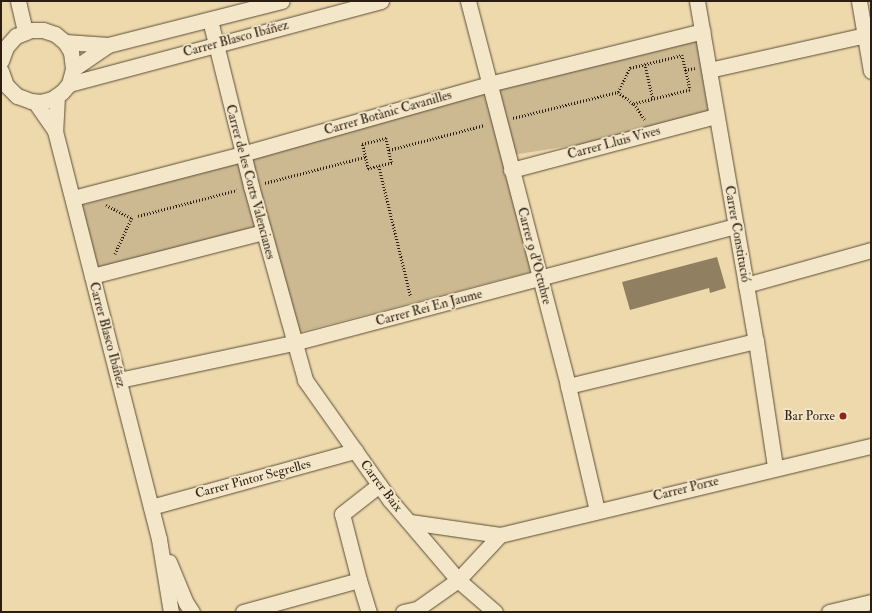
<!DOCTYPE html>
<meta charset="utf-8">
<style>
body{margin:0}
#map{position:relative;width:872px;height:613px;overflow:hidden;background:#edd9ac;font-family:"IM FELL Double Pica",serif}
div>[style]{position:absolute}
.green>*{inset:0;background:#ccb991}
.building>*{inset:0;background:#907f61}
.path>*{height:2.5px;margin-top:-1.25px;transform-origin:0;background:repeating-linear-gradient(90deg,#2b1e10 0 1px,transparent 0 3px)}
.roads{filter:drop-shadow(0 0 1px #5c4d37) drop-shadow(0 0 1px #5c4d37)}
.minor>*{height:15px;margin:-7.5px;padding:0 7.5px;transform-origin:7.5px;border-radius:7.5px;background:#f3e6c9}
.dots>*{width:11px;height:11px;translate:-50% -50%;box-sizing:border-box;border:2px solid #f3e6c9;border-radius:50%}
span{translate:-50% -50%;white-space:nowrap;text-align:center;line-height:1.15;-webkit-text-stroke:3.5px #f3e6c9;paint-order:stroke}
.street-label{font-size:13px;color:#2b1e10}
.poi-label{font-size:13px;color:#2b1e10}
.right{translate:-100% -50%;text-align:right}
.frame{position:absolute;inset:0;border:2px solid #2b1e10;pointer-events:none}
</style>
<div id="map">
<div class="green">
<i style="clip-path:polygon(703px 31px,716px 116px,654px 133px,512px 155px,542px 269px,293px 334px,263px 232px,92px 276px,75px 207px)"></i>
</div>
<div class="building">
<i style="clip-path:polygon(717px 257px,726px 288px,710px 293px,709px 288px,630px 310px,622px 282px)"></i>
</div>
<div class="path">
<i style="left:645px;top:64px;width:36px;rotate:77deg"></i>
<i style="left:630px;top:68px;width:54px;rotate:-14deg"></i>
<i style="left:682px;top:55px;width:30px;rotate:76deg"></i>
<i style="left:689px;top:84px;width:6px;rotate:81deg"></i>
<i style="left:690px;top:90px;width:58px;rotate:166deg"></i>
<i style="left:685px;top:70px;width:10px;rotate:-11deg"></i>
<i style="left:618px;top:92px;width:28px;rotate:-64deg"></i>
<i style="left:513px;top:118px;width:108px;rotate:-13.9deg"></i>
<i style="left:618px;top:92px;width:20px;rotate:37deg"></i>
<i style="left:634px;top:104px;width:19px;rotate:55deg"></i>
<i style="left:386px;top:138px;width:26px;rotate:77deg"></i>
<i style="left:392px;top:163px;width:25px;rotate:166deg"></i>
<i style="left:368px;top:169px;width:26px;rotate:-103deg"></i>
<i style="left:362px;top:144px;width:25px;rotate:-14deg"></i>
<i style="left:389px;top:150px;width:99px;rotate:-14.6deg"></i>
<i style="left:379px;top:166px;width:135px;rotate:76.3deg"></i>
<i style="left:265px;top:183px;width:103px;rotate:-14.6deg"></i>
<i style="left:106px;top:205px;width:29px;rotate:27deg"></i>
<i style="left:132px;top:218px;width:40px;rotate:115deg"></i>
<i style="left:138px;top:216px;width:102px;rotate:-14.7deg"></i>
</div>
<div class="roads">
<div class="minor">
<i style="left:18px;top:1px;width:32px;rotate:77deg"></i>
<i style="left:468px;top:1px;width:398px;rotate:75.4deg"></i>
<i style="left:568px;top:386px;width:128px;rotate:76.9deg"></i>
<i style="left:697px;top:1px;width:345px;rotate:80.2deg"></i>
<i style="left:756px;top:341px;width:127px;rotate:81.4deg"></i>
<i style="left:859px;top:1px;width:71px;rotate:80.3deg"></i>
<i style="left:210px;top:20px;width:171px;rotate:76.1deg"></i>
<i style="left:251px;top:186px;width:201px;rotate:74.4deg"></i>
<i style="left:305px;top:380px;width:147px;rotate:54.7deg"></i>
<i style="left:390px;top:500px;width:105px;rotate:49.6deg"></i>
<i style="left:458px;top:580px;width:49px;rotate:40.9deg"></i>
<i style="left:65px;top:42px;width:43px;rotate:4deg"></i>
<i style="left:108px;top:45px;width:179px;rotate:-14.2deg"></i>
<i style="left:1px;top:61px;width:15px;rotate:-70deg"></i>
<i style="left:6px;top:47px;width:15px;rotate:-48deg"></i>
<i style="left:16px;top:36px;width:16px;rotate:-22deg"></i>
<i style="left:31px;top:30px;width:12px"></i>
<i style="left:43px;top:30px;width:13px;rotate:18deg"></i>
<i style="left:55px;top:34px;width:13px;rotate:39deg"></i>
<i style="left:65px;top:42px;width:12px;rotate:59deg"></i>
<i style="left:71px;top:52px;width:17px;rotate:83deg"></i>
<i style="left:73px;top:69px;width:16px;rotate:105deg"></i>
<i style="left:69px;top:84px;width:11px;rotate:131deg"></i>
<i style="left:62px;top:92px;width:12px;rotate:145deg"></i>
<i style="left:52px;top:99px;width:11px;rotate:165deg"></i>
<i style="left:41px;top:102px;width:10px;rotate:-174deg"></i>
<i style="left:31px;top:101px;width:15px;rotate:-160deg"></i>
<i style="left:17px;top:96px;width:16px;rotate:-135deg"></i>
<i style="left:6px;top:85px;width:15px;rotate:-110deg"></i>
<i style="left:73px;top:69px;width:42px;rotate:-34.4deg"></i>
<i style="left:709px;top:70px;width:160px;rotate:-12.6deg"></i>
<i style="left:69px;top:84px;width:323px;rotate:-14.9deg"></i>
<i style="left:57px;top:96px;width:35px;rotate:93deg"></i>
<i style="left:55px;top:131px;width:421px;rotate:75.7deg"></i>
<i style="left:159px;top:539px;width:74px;rotate:80.7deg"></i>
<i style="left:35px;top:102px;width:35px;rotate:55deg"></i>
<i style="left:511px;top:170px;width:212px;rotate:-14.8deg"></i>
<i style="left:73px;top:198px;width:175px;rotate:-14.6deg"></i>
<i style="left:242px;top:154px;width:257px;rotate:-15.8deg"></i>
<i style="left:489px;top:84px;width:220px;rotate:-13.9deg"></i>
<i style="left:92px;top:276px;width:177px;rotate:-14.4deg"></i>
<i style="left:746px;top:285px;width:130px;rotate:-15.6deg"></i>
<i style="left:119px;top:380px;width:178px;rotate:-12deg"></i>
<i style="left:293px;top:343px;width:458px;rotate:-14.8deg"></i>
<i style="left:568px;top:386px;width:193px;rotate:-13.5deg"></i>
<i style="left:151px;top:507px;width:212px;rotate:-15.4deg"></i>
<i style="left:410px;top:522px;width:91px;rotate:8.2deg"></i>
<i style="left:500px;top:535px;width:382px;rotate:-13.5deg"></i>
<i style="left:169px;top:562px;width:44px;rotate:67.5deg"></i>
<i style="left:186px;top:603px;width:11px;rotate:56deg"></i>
<i style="left:359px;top:580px;width:68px;rotate:-104.4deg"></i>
<i style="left:342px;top:514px;width:47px;rotate:-38.1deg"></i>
<i style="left:243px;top:612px;width:120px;rotate:-15.4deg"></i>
<i style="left:359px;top:580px;width:34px;rotate:73deg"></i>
<i style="left:403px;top:612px;width:14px;rotate:-12deg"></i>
<i style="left:417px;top:609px;width:50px;rotate:-35.3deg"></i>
<i style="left:458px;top:580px;width:62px;rotate:-47deg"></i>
<i style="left:829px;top:612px;width:43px;rotate:-13.4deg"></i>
</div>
</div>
<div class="dots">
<i style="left:843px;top:416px;background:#8f2418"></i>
</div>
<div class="street-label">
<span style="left:236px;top:39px;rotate:-15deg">Carrer Blasco Ibáñez</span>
<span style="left:388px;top:113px;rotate:-16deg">Carrer Botànic Cavanilles</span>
<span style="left:614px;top:143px;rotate:-15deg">Carrer Lluis Vives</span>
<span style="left:250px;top:182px;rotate:75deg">Carrer de les Corts Valencianes</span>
<span style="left:737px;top:234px;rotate:80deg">Carrer Constitució</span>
<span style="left:534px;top:256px;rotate:75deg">Carrer 9 d'Octubre</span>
<span style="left:429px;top:308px;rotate:-15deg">Carrer Rei En Jaume</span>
<span style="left:107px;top:335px;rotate:75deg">Carrer Blasco Ibáñez</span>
<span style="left:253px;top:479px;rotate:-15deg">Carrer Pintor Segrelles</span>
<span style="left:381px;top:486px;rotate:53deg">Carrer Baix</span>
<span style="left:686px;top:489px;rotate:-14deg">Carrer Porxe</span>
</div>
<div class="poi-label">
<span class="right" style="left:835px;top:416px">Bar Porxe</span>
</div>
<div class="frame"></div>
</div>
